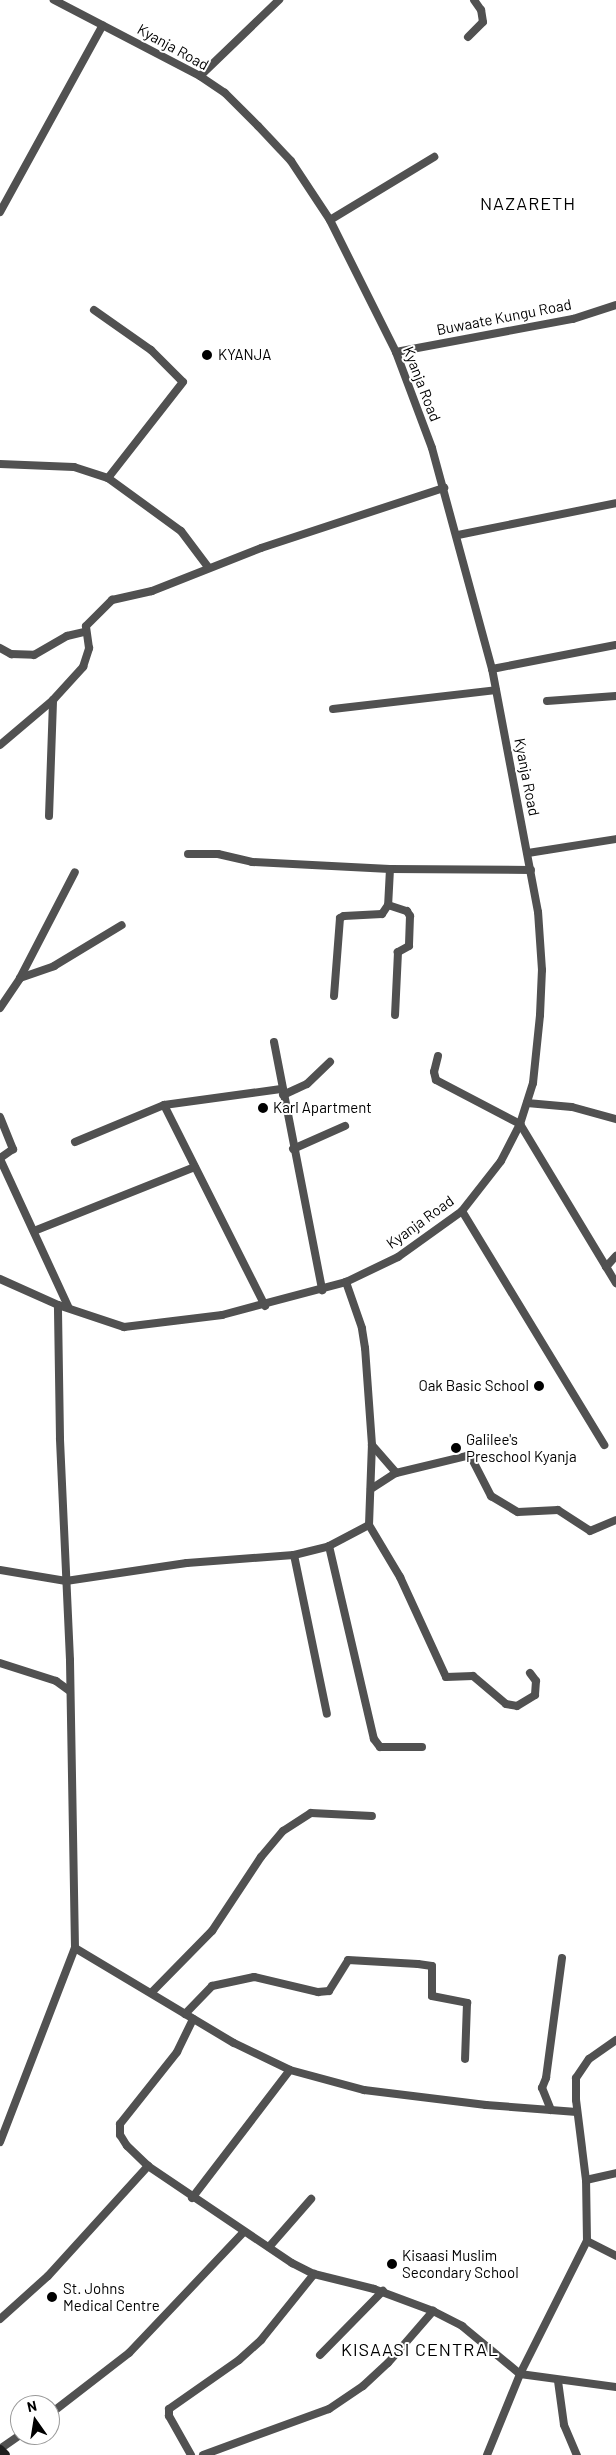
<!DOCTYPE html>
<style>
body{margin:0}
#map{position:relative;width:616px;height:2455px;overflow:hidden;background:#fff;font-family:Barlow,sans-serif}
div>[style]{position:absolute}
.street>*{height:8px;margin:-4px;padding:0 4px;transform-origin:4px;border-radius:4px;background:#515151}
.secondary>*{height:10px;margin:-5px;padding:0 5px;transform-origin:5px;border-radius:5px;background:#1e1e1e}
.dots>*{width:14px;height:14px;translate:-50% -50%;box-sizing:border-box;border:2px solid #fff;border-radius:50%}
span{translate:-50% -50%;white-space:nowrap;text-align:center;line-height:1.15;-webkit-text-stroke:4px #fff;paint-order:stroke}
.street-label{font-size:15px;color:#000}
.poi-label{font-size:15px;color:#000}
.left{translate:0 -50%;text-align:left}
.right{translate:-100% -50%;text-align:right}
.quarter-label{font-size:18px;color:#000;letter-spacing:1px}
.north{position:absolute;left:10px;top:2395px;width:50px;height:50px;box-sizing:border-box;background:#fff;border:1px solid #999;border-radius:50%;rotate:347deg;font-size:14px;font-weight:700;line-height:20px;text-align:center;color:#000}
.north::after{content:'';display:block;margin:auto;width:18px;height:22px;background:#000;clip-path:polygon(50% 0,100% 100%,50% 72%,0 100%)}
</style>
<div id="map">
<div class="street">
<i style="left:468px;top:37px;width:21px;rotate:-45deg"></i>
<i style="left:483px;top:22px;width:12px;rotate:-99deg"></i>
<i style="left:481px;top:10px;width:12px;rotate:-125deg"></i>
<i style="left:200px;top:76px;width:110px;rotate:-43.9deg"></i>
<i style="left:0;top:212px;width:213px;rotate:-61.2deg"></i>
<i style="left:330px;top:220px;width:122px;rotate:-31.2deg"></i>
<i style="left:94px;top:310px;width:70px;rotate:35.1deg"></i>
<i style="left:151px;top:350px;width:45px;rotate:45deg"></i>
<i style="left:183px;top:382px;width:122px;rotate:128deg"></i>
<i style="left:396px;top:352px;width:180px;rotate:-10.6deg"></i>
<i style="left:573px;top:319px;width:45px;rotate:-18deg"></i>
<i style="left:0;top:464px;width:74px;rotate:2.3deg"></i>
<i style="left:74px;top:467px;width:36px;rotate:18deg"></i>
<i style="left:108px;top:478px;width:90px;rotate:36deg"></i>
<i style="left:181px;top:531px;width:45px;rotate:53.1deg"></i>
<i style="left:458px;top:535px;width:161px;rotate:-11.4deg"></i>
<i style="left:0;top:648px;width:13px;rotate:29deg"></i>
<i style="left:11px;top:654px;width:23px;rotate:2deg"></i>
<i style="left:34px;top:655px;width:38px;rotate:-30deg"></i>
<i style="left:67px;top:636px;width:18px;rotate:-13deg"></i>
<i style="left:492px;top:669px;width:126px;rotate:-11deg"></i>
<i style="left:547px;top:701px;width:69px;rotate:-4.1deg"></i>
<i style="left:333px;top:709px;width:164px;rotate:-6.6deg"></i>
<i style="left:0;top:745px;width:70px;rotate:-40.3deg"></i>
<i style="left:53px;top:700px;width:45px;rotate:-47.7deg"></i>
<i style="left:83px;top:667px;width:20px;rotate:-72deg"></i>
<i style="left:89px;top:648px;width:22px;rotate:-98deg"></i>
<i style="left:86px;top:626px;width:37px;rotate:-45deg"></i>
<i style="left:112px;top:600px;width:41px;rotate:-12.7deg"></i>
<i style="left:152px;top:591px;width:117px;rotate:-21.5deg"></i>
<i style="left:261px;top:548px;width:193px;rotate:-18.2deg"></i>
<i style="left:49px;top:816px;width:116px;rotate:-88deg"></i>
<i style="left:528px;top:853px;width:89px;rotate:-9deg"></i>
<i style="left:188px;top:854px;width:30px"></i>
<i style="left:218px;top:854px;width:35px;rotate:13deg"></i>
<i style="left:252px;top:862px;width:138px;rotate:2.9deg"></i>
<i style="left:390px;top:869px;width:141px;rotate:0.4deg"></i>
<i style="left:390px;top:869px;width:36px;rotate:93deg"></i>
<i style="left:388px;top:905px;width:20px;rotate:18deg"></i>
<i style="left:407px;top:911px;width:6px;rotate:59deg"></i>
<i style="left:410px;top:916px;width:30px;rotate:92deg"></i>
<i style="left:409px;top:946px;width:13px;rotate:151deg"></i>
<i style="left:398px;top:952px;width:63px;rotate:92.7deg"></i>
<i style="left:20px;top:978px;width:36px;rotate:-19deg"></i>
<i style="left:54px;top:966px;width:79px;rotate:-31.1deg"></i>
<i style="left:334px;top:996px;width:78px;rotate:-85.6deg"></i>
<i style="left:340px;top:918px;width:4px;rotate:-27deg"></i>
<i style="left:344px;top:916px;width:38px;rotate:-3deg"></i>
<i style="left:382px;top:914px;width:11px;rotate:-56deg"></i>
<i style="left:0;top:1008px;width:36px;rotate:-56deg"></i>
<i style="left:20px;top:978px;width:119px;rotate:-62.6deg"></i>
<i style="left:274px;top:1042px;width:253px;rotate:79deg"></i>
<i style="left:438px;top:1056px;width:16px;rotate:104deg"></i>
<i style="left:434px;top:1072px;width:8px;rotate:76deg"></i>
<i style="left:436px;top:1080px;width:95px;rotate:27.6deg"></i>
<i style="left:520px;top:1124px;width:186px;rotate:58.9deg"></i>
<i style="left:283px;top:1095px;width:26px;rotate:-25deg"></i>
<i style="left:307px;top:1084px;width:32px;rotate:-44deg"></i>
<i style="left:527px;top:1103px;width:45px;rotate:5.1deg"></i>
<i style="left:572px;top:1107px;width:46px;rotate:15.3deg"></i>
<i style="left:164px;top:1105px;width:225px;rotate:63.3deg"></i>
<i style="left:0;top:1117px;width:35px;rotate:68deg"></i>
<i style="left:13px;top:1149px;width:16px;rotate:145deg"></i>
<i style="left:75px;top:1142px;width:96px;rotate:-22.6deg"></i>
<i style="left:164px;top:1105px;width:118px;rotate:-7.8deg"></i>
<i style="left:293px;top:1149px;width:57px;rotate:-23.9deg"></i>
<i style="left:0;top:1159px;width:164px;rotate:65.2deg"></i>
<i style="left:462px;top:1211px;width:274px;rotate:58.7deg"></i>
<i style="left:34px;top:1231px;width:173px;rotate:-21.7deg"></i>
<i style="left:606px;top:1267px;width:15px;rotate:-48deg"></i>
<i style="left:0;top:1279px;width:64px;rotate:24.1deg"></i>
<i style="left:58px;top:1305px;width:70px;rotate:18.4deg"></i>
<i style="left:124px;top:1327px;width:99px;rotate:-7deg"></i>
<i style="left:222px;top:1315px;width:128px;rotate:-14.9deg"></i>
<i style="left:346px;top:1282px;width:58px;rotate:-25.7deg"></i>
<i style="left:398px;top:1257px;width:79px;rotate:-35.7deg"></i>
<i style="left:462px;top:1211px;width:63px;rotate:-52deg"></i>
<i style="left:501px;top:1161px;width:42px;rotate:-62.8deg"></i>
<i style="left:520px;top:1124px;width:43px;rotate:-72.4deg"></i>
<i style="left:533px;top:1083px;width:68px;rotate:-84.1deg"></i>
<i style="left:540px;top:1015px;width:45px;rotate:-87.5deg"></i>
<i style="left:542px;top:970px;width:58px;rotate:-93.9deg"></i>
<i style="left:538px;top:912px;width:247px;rotate:-100.7deg"></i>
<i style="left:492px;top:669px;width:229px;rotate:-105.2deg"></i>
<i style="left:432px;top:448px;width:103px;rotate:-110.6deg"></i>
<i style="left:396px;top:352px;width:148px;rotate:-116.6deg"></i>
<i style="left:330px;top:220px;width:71px;rotate:-123.5deg"></i>
<i style="left:291px;top:161px;width:48px;rotate:-133.3deg"></i>
<i style="left:258px;top:126px;width:47px;rotate:-135deg"></i>
<i style="left:225px;top:93px;width:30px;rotate:-146deg"></i>
<i style="left:200px;top:76px;width:165px;rotate:-152.5deg"></i>
<i style="left:372px;top:1445px;width:37px;rotate:49deg"></i>
<i style="left:371px;top:1489px;width:30px;rotate:-33deg"></i>
<i style="left:396px;top:1473px;width:73px;rotate:-13.5deg"></i>
<i style="left:467px;top:1456px;width:6px;rotate:31deg"></i>
<i style="left:472px;top:1459px;width:42px;rotate:62.8deg"></i>
<i style="left:491px;top:1496px;width:31px;rotate:31deg"></i>
<i style="left:518px;top:1512px;width:40px;rotate:-2.9deg"></i>
<i style="left:558px;top:1510px;width:38px;rotate:33deg"></i>
<i style="left:590px;top:1531px;width:28px;rotate:-23deg"></i>
<i style="left:369px;top:1525px;width:61px;rotate:59.2deg"></i>
<i style="left:400px;top:1577px;width:110px;rotate:65.3deg"></i>
<i style="left:446px;top:1677px;width:27px;rotate:-2deg"></i>
<i style="left:473px;top:1676px;width:43px;rotate:40.3deg"></i>
<i style="left:506px;top:1704px;width:11px;rotate:10deg"></i>
<i style="left:517px;top:1706px;width:21px;rotate:-31deg"></i>
<i style="left:535px;top:1695px;width:14px;rotate:-86deg"></i>
<i style="left:536px;top:1681px;width:10px;rotate:-127deg"></i>
<i style="left:329px;top:1546px;width:198px;rotate:76.9deg"></i>
<i style="left:374px;top:1739px;width:10px;rotate:53deg"></i>
<i style="left:380px;top:1747px;width:42px"></i>
<i style="left:294px;top:1555px;width:162px;rotate:78.3deg"></i>
<i style="left:0;top:1570px;width:67px;rotate:9.5deg"></i>
<i style="left:66px;top:1581px;width:122px;rotate:-8.5deg"></i>
<i style="left:187px;top:1563px;width:107px;rotate:-4.3deg"></i>
<i style="left:294px;top:1555px;width:36px;rotate:-14deg"></i>
<i style="left:329px;top:1546px;width:45px;rotate:-27.7deg"></i>
<i style="left:369px;top:1525px;width:80px;rotate:-87.9deg"></i>
<i style="left:372px;top:1445px;width:97px;rotate:-94.1deg"></i>
<i style="left:365px;top:1348px;width:20px;rotate:-99deg"></i>
<i style="left:362px;top:1328px;width:49px;rotate:-109.2deg"></i>
<i style="left:0;top:1663px;width:59px;rotate:17.8deg"></i>
<i style="left:56px;top:1681px;width:17px;rotate:36deg"></i>
<i style="left:75px;top:1948px;width:185px;rotate:30.9deg"></i>
<i style="left:234px;top:2043px;width:62px;rotate:25.7deg"></i>
<i style="left:290px;top:2070px;width:77px;rotate:15.1deg"></i>
<i style="left:364px;top:2090px;width:123px;rotate:7deg"></i>
<i style="left:486px;top:2105px;width:91px;rotate:4.4deg"></i>
<i style="left:152px;top:1992px;width:86px;rotate:-45.5deg"></i>
<i style="left:212px;top:1931px;width:89px;rotate:-56.5deg"></i>
<i style="left:261px;top:1857px;width:34px;rotate:-50deg"></i>
<i style="left:283px;top:1831px;width:33px;rotate:-33deg"></i>
<i style="left:311px;top:1813px;width:61px;rotate:2.8deg"></i>
<i style="left:185px;top:2014px;width:39px;rotate:-46deg"></i>
<i style="left:212px;top:1986px;width:43px;rotate:-12.1deg"></i>
<i style="left:254px;top:1977px;width:66px;rotate:13.2deg"></i>
<i style="left:318px;top:1992px;width:11px;rotate:-5deg"></i>
<i style="left:329px;top:1991px;width:36px;rotate:-58deg"></i>
<i style="left:348px;top:1960px;width:70px;rotate:3.3deg"></i>
<i style="left:418px;top:1964px;width:14px;rotate:8deg"></i>
<i style="left:432px;top:1966px;width:30px;rotate:90deg"></i>
<i style="left:432px;top:1996px;width:36px;rotate:11deg"></i>
<i style="left:467px;top:2003px;width:56px;rotate:92deg"></i>
<i style="left:551px;top:2110px;width:24px;rotate:-112deg"></i>
<i style="left:542px;top:2088px;width:11px;rotate:-68deg"></i>
<i style="left:546px;top:2078px;width:121px;rotate:-82.4deg"></i>
<i style="left:0;top:2142px;width:208px;rotate:-68.9deg"></i>
<i style="left:75px;top:1948px;width:288px;rotate:-91deg"></i>
<i style="left:70px;top:1660px;width:222px;rotate:-92.6deg"></i>
<i style="left:60px;top:1438px;width:133px;rotate:-90.9deg"></i>
<i style="left:148px;top:2166px;width:29px;rotate:-136deg"></i>
<i style="left:127px;top:2146px;width:13px;rotate:-122deg"></i>
<i style="left:120px;top:2135px;width:11px;rotate:-90deg"></i>
<i style="left:120px;top:2124px;width:92px;rotate:-51.6deg"></i>
<i style="left:177px;top:2052px;width:37px;rotate:-64deg"></i>
<i style="left:586px;top:2180px;width:31px;rotate:-13deg"></i>
<i style="left:192px;top:2198px;width:161px;rotate:-52.6deg"></i>
<i style="left:587px;top:2241px;width:33px;rotate:27deg"></i>
<i style="left:269px;top:2247px;width:64px;rotate:-48.8deg"></i>
<i style="left:0;top:2319px;width:64px;rotate:-41.9deg"></i>
<i style="left:48px;top:2276px;width:149px;rotate:-47.7deg"></i>
<i style="left:148px;top:2166px;width:174px;rotate:34deg"></i>
<i style="left:292px;top:2263px;width:25px;rotate:27deg"></i>
<i style="left:314px;top:2274px;width:62px;rotate:14deg"></i>
<i style="left:374px;top:2289px;width:63px;rotate:20.4deg"></i>
<i style="left:433px;top:2311px;width:33px;rotate:27deg"></i>
<i style="left:462px;top:2326px;width:75px;rotate:39.6deg"></i>
<i style="left:520px;top:2374px;width:97px;rotate:7.7deg"></i>
<i style="left:320px;top:2355px;width:90px;rotate:-45.5deg"></i>
<i style="left:558px;top:2381px;width:44px;rotate:82.2deg"></i>
<i style="left:564px;top:2425px;width:33px;rotate:67deg"></i>
<i style="left:50px;top:2414px;width:100px;rotate:-37.7deg"></i>
<i style="left:129px;top:2353px;width:167px;rotate:-46.5deg"></i>
<i style="left:0;top:2449px;width:24px;rotate:-35deg"></i>
<i style="left:191px;top:2455px;width:45px;rotate:-119.4deg"></i>
<i style="left:169px;top:2416px;width:7px;rotate:-90deg"></i>
<i style="left:169px;top:2409px;width:85px;rotate:-35deg"></i>
<i style="left:239px;top:2360px;width:30px;rotate:-42deg"></i>
<i style="left:261px;top:2340px;width:85px;rotate:-51.2deg"></i>
<i style="left:203px;top:2455px;width:134px;rotate:-20.1deg"></i>
<i style="left:329px;top:2409px;width:41px;rotate:-34.1deg"></i>
<i style="left:363px;top:2386px;width:34px;rotate:-43deg"></i>
<i style="left:388px;top:2363px;width:69px;rotate:-49.1deg"></i>
<i style="left:487px;top:2455px;width:87px;rotate:-67.8deg"></i>
<i style="left:520px;top:2374px;width:149px;rotate:-63.3deg"></i>
<i style="left:587px;top:2241px;width:61px;rotate:-90.9deg"></i>
<i style="left:586px;top:2180px;width:81px;rotate:-97.1deg"></i>
<i style="left:576px;top:2100px;width:22px;rotate:-90deg"></i>
<i style="left:576px;top:2078px;width:23px;rotate:-56deg"></i>
<i style="left:589px;top:2059px;width:33px;rotate:-35deg"></i>
</div>
<div class="secondary">
<i style="left:0;top:2450px;width:7px;rotate:45deg"></i>
</div>
<div class="dots">
<i style="left:207px;top:355px;background:#000"></i>
<i style="left:263px;top:1108px;background:#000"></i>
<i style="left:539px;top:1386px;background:#000"></i>
<i style="left:456px;top:1448px;background:#000"></i>
<i style="left:392px;top:2264px;background:#000"></i>
<i style="left:52px;top:2297px;background:#000"></i>
</div>
<div class="street-label">
<span style="left:173px;top:47px;rotate:29deg">Kyanja Road</span>
<span style="left:504px;top:317px;rotate:-11deg">Buwaate Kungu Road</span>
<span style="left:422px;top:384px;rotate:69deg">Kyanja Road</span>
<span style="left:527px;top:777px;rotate:79deg">Kyanja Road</span>
<span style="left:420px;top:1222px;rotate:-36deg">Kyanja Road</span>
</div>
<div class="poi-label">
<span class="left" style="left:218px;top:355px">KYANJA</span>
<span class="left" style="left:273px;top:1108px">Karl Apartment</span>
<span class="right" style="left:529px;top:1386px">Oak Basic School</span>
<span class="left" style="left:466px;top:1448px">Galilee's<br>Preschool Kyanja</span>
<span class="left" style="left:402px;top:2264px">Kisaasi Muslim<br>Secondary School</span>
<span class="left" style="left:63px;top:2297px">St. Johns<br>Medical Centre</span>
</div>
<div class="quarter-label">
<span style="left:528px;top:203px">NAZARETH</span>
<span style="left:420px;top:2349px">KISAASI CENTRAL</span>
</div>
<div class="north">N</div>
</div>
